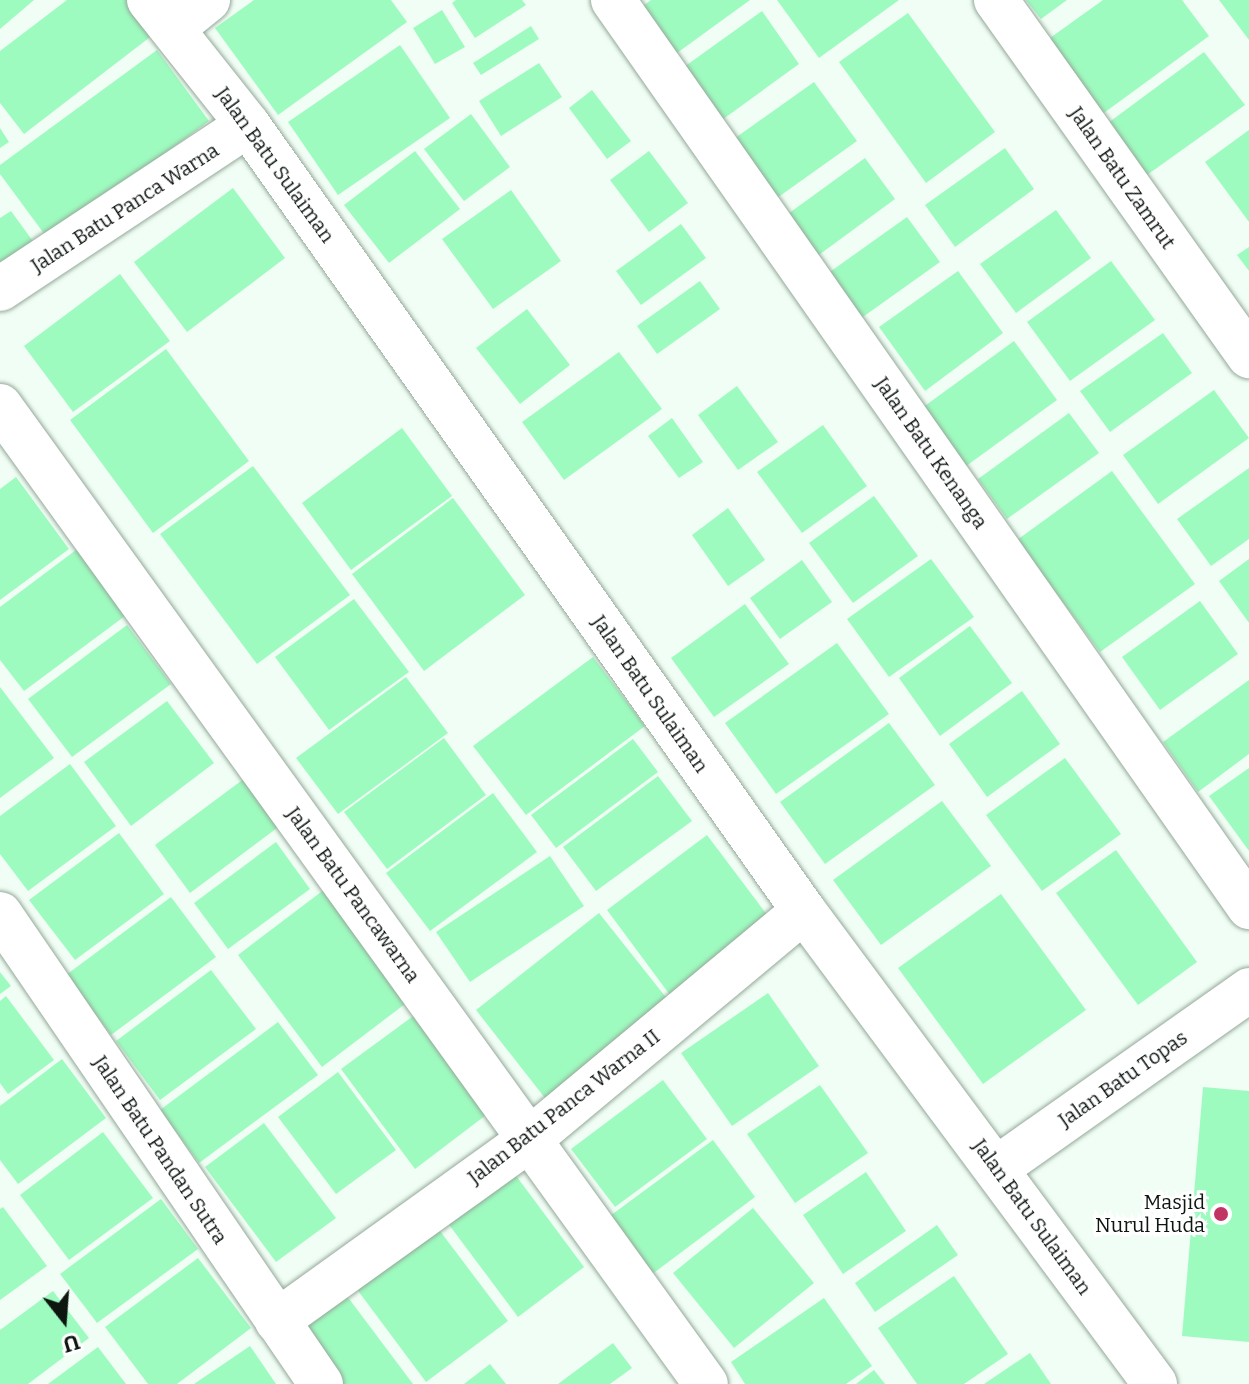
<!DOCTYPE html>
<style>
body{margin:0}
#map{position:relative;width:1249px;height:1384px;overflow:hidden;background:#f1fef5;font-family:Bitter,serif}
div>[style]{position:absolute}
.building>*{inset:0;background:#9efbbf}
.roads{filter:drop-shadow(0 0 2px #94a89a) drop-shadow(0 0 2px #94a89a)}
.minor>*{height:44px;margin:-22px;padding:0 22px;transform-origin:22px;border-radius:22px;background:#fff}
.dots>*{width:22px;height:22px;translate:-50% -50%;box-sizing:border-box;border:4px solid #fff;border-radius:50%}
span{translate:-50% -50%;white-space:nowrap;text-align:center;line-height:1.15;-webkit-text-stroke:6px #fff;paint-order:stroke}
.street-label{font-size:20px;color:#0e1610}
.poi-label{font-size:20px;color:#0e1610}
.right{translate:-100% -50%;text-align:right}
.north{position:absolute;left:24px;top:1280px;width:80px;height:80px;-webkit-text-stroke:6px #fff;paint-order:stroke;rotate:163deg;font-size:22px;font-weight:700;line-height:32px;text-align:center;color:#0e1610}
.north::after{content:'';display:block;margin:auto;width:28px;height:36px;background:#0e1610;clip-path:polygon(50% 0,100% 100%,50% 72%,0 100%)}
</style>
<div id="map">
<div class="building">
<i style="clip-path:polygon(0 0,34px 0,0 29px)"></i>
<i style="clip-path:polygon(67px 0,135px 0,158px 31px,24px 134px,0 103px,0 51px)"></i>
<i style="clip-path:polygon(254px 0,391px 0,407px 22px,278px 115px,215px 28px)"></i>
<i style="clip-path:polygon(456px 0,522px 0,526px 5px,475px 38px,452px 3px)"></i>
<i style="clip-path:polygon(651px 0,750px 0,666px 61px,632px 14px)"></i>
<i style="clip-path:polygon(777px 0,899px 0,819px 58px)"></i>
<i style="clip-path:polygon(1026px 0,1067px 0,1041px 19px)"></i>
<i style="clip-path:polygon(1103px 0,1182px 0,1209px 36px,1097px 118px,1043px 43px)"></i>
<i style="clip-path:polygon(1219px 0,1249px 0,1249px 40px)"></i>
<i style="clip-path:polygon(442px 10px,465px 47px,435px 64px,413px 28px)"></i>
<i style="clip-path:polygon(762px 11px,799px 64px,715px 125px,677px 72px)"></i>
<i style="clip-path:polygon(908px 13px,995px 132px,926px 183px,839px 62px)"></i>
<i style="clip-path:polygon(531px 26px,539px 39px,481px 75px,473px 63px)"></i>
<i style="clip-path:polygon(400px 45px,450px 118px,338px 195px,288px 122px)"></i>
<i style="clip-path:polygon(157px 50px,209px 121px,48px 239px,0 174px,0 165px)"></i>
<i style="clip-path:polygon(1204px 52px,1245px 105px,1147px 175px,1108px 123px)"></i>
<i style="clip-path:polygon(539px 63px,562px 97px,501px 136px,479px 101px)"></i>
<i style="clip-path:polygon(814px 82px,857px 141px,763px 208px,721px 148px)"></i>
<i style="clip-path:polygon(592px 90px,631px 141px,607px 159px,569px 108px)"></i>
<i style="clip-path:polygon(471px 114px,510px 167px,464px 201px,424px 149px)"></i>
<i style="clip-path:polygon(0 128px,9px 142px,0 148px)"></i>
<i style="clip-path:polygon(1249px 130px,1249px 222px,1205px 162px)"></i>
<i style="clip-path:polygon(1005px 148px,1034px 189px,955px 247px,925px 205px)"></i>
<i style="clip-path:polygon(415px 151px,460px 209px,389px 263px,344px 205px)"></i>
<i style="clip-path:polygon(649px 151px,688px 203px,649px 232px,610px 180px)"></i>
<i style="clip-path:polygon(865px 158px,895px 199px,812px 260px,781px 219px)"></i>
<i style="clip-path:polygon(233px 188px,285px 258px,187px 332px,134px 262px)"></i>
<i style="clip-path:polygon(511px 190px,561px 261px,493px 309px,442px 239px)"></i>
<i style="clip-path:polygon(1056px 210px,1091px 258px,1016px 313px,980px 264px)"></i>
<i style="clip-path:polygon(11px 211px,35px 244px,0 267px,0 218px)"></i>
<i style="clip-path:polygon(907px 217px,940px 262px,860px 319px,827px 274px)"></i>
<i style="clip-path:polygon(681px 224px,706px 258px,641px 305px,616px 271px)"></i>
<i style="clip-path:polygon(1249px 247px,1249px 271px,1237px 255px)"></i>
<i style="clip-path:polygon(1111px 261px,1155px 320px,1070px 381px,1027px 322px)"></i>
<i style="clip-path:polygon(958px 271px,1003px 333px,925px 391px,879px 327px)"></i>
<i style="clip-path:polygon(120px 274px,170px 341px,73px 412px,24px 346px)"></i>
<i style="clip-path:polygon(700px 281px,720px 309px,657px 354px,637px 326px)"></i>
<i style="clip-path:polygon(527px 309px,570px 365px,520px 404px,476px 348px)"></i>
<i style="clip-path:polygon(1163px 333px,1192px 373px,1110px 432px,1080px 391px)"></i>
<i style="clip-path:polygon(1014px 341px,1057px 400px,958px 472px,915px 413px)"></i>
<i style="clip-path:polygon(166px 349px,249px 461px,153px 533px,70px 420px)"></i>
<i style="clip-path:polygon(619px 352px,662px 409px,564px 480px,522px 422px)"></i>
<i style="clip-path:polygon(737px 386px,778px 442px,738px 470px,698px 415px)"></i>
<i style="clip-path:polygon(1214px 390px,1249px 438px,1158px 504px,1123px 455px)"></i>
<i style="clip-path:polygon(1069px 413px,1099px 453px,1007px 519px,978px 479px)"></i>
<i style="clip-path:polygon(672px 418px,703px 462px,679px 478px,648px 436px)"></i>
<i style="clip-path:polygon(823px 425px,867px 486px,802px 533px,757px 472px)"></i>
<i style="clip-path:polygon(402px 428px,452px 496px,351px 570px,302px 503px)"></i>
<i style="clip-path:polygon(253px 466px,350px 595px,257px 664px,160px 534px)"></i>
<i style="clip-path:polygon(1249px 468px,1249px 539px,1211px 566px,1177px 519px)"></i>
<i style="clip-path:polygon(1112px 471px,1195px 584px,1100px 652px,1017px 540px)"></i>
<i style="clip-path:polygon(16px 477px,69px 549px,0 600px,0 489px)"></i>
<i style="clip-path:polygon(874px 496px,918px 556px,853px 603px,809px 543px)"></i>
<i style="clip-path:polygon(453px 498px,525px 595px,424px 671px,352px 574px)"></i>
<i style="clip-path:polygon(728px 508px,765px 560px,728px 586px,692px 535px)"></i>
<i style="clip-path:polygon(80px 547px,129px 613px,24px 691px,0 660px,0 607px)"></i>
<i style="clip-path:polygon(931px 559px,974px 617px,889px 677px,847px 619px)"></i>
<i style="clip-path:polygon(1249px 559px,1249px 623px,1219px 581px)"></i>
<i style="clip-path:polygon(802px 560px,832px 602px,780px 639px,750px 598px)"></i>
<i style="clip-path:polygon(354px 599px,409px 672px,329px 730px,275px 657px)"></i>
<i style="clip-path:polygon(1200px 601px,1238px 654px,1160px 710px,1122px 657px)"></i>
<i style="clip-path:polygon(745px 604px,789px 664px,714px 717px,671px 658px)"></i>
<i style="clip-path:polygon(127px 625px,171px 684px,72px 757px,28px 699px)"></i>
<i style="clip-path:polygon(970px 626px,1012px 683px,940px 736px,899px 678px)"></i>
<i style="clip-path:polygon(837px 643px,889px 714px,776px 794px,725px 723px)"></i>
<i style="clip-path:polygon(593px 657px,645px 726px,526px 815px,473px 746px)"></i>
<i style="clip-path:polygon(406px 677px,448px 733px,338px 814px,296px 758px)"></i>
<i style="clip-path:polygon(1249px 680px,1249px 754px,1198px 792px,1163px 742px)"></i>
<i style="clip-path:polygon(0 687px,54px 758px,0 798px)"></i>
<i style="clip-path:polygon(1022px 691px,1060px 744px,987px 797px,949px 744px)"></i>
<i style="clip-path:polygon(167px 701px,214px 763px,131px 826px,84px 762px)"></i>
<i style="clip-path:polygon(889px 723px,935px 785px,825px 864px,780px 802px)"></i>
<i style="clip-path:polygon(444px 738px,486px 795px,387px 869px,344px 812px)"></i>
<i style="clip-path:polygon(633px 739px,658px 772px,556px 848px,531px 815px)"></i>
<i style="clip-path:polygon(1065px 758px,1121px 834px,1042px 891px,986px 815px)"></i>
<i style="clip-path:polygon(70px 764px,116px 826px,28px 891px,0 854px,0 816px)"></i>
<i style="clip-path:polygon(1249px 768px,1249px 851px,1209px 796px)"></i>
<i style="clip-path:polygon(658px 776px,692px 821px,596px 891px,563px 847px)"></i>
<i style="clip-path:polygon(245px 778px,281px 825px,190px 893px,155px 845px)"></i>
<i style="clip-path:polygon(493px 793px,537px 852px,430px 931px,386px 873px)"></i>
<i style="clip-path:polygon(942px 801px,991px 866px,881px 945px,833px 880px)"></i>
<i style="clip-path:polygon(119px 833px,164px 894px,75px 960px,29px 900px)"></i>
<i style="clip-path:polygon(707px 835px,771px 920px,670px 995px,607px 910px)"></i>
<i style="clip-path:polygon(276px 842px,310px 889px,228px 949px,194px 903px)"></i>
<i style="clip-path:polygon(1116px 850px,1197px 962px,1138px 1005px,1056px 893px)"></i>
<i style="clip-path:polygon(550px 856px,584px 906px,470px 982px,436px 932px)"></i>
<i style="clip-path:polygon(325px 889px,409px 1001px,322px 1067px,238px 955px)"></i>
<i style="clip-path:polygon(1001px 894px,1086px 1010px,983px 1084px,898px 968px)"></i>
<i style="clip-path:polygon(171px 897px,216px 957px,111px 1035px,66px 975px)"></i>
<i style="clip-path:polygon(599px 913px,676px 1010px,552px 1107px,476px 1010px)"></i>
<i style="clip-path:polygon(211px 970px,256px 1029px,160px 1100px,116px 1041px)"></i>
<i style="clip-path:polygon(0 972px,11px 986px,0 994px)"></i>
<i style="clip-path:polygon(768px 993px,819px 1066px,732px 1126px,681px 1053px)"></i>
<i style="clip-path:polygon(6px 996px,54px 1060px,8px 1094px,0 1083px,0 1001px)"></i>
<i style="clip-path:polygon(416px 1014px,490px 1112px,415px 1169px,341px 1069px)"></i>
<i style="clip-path:polygon(278px 1022px,318px 1075px,199px 1163px,160px 1110px)"></i>
<i style="clip-path:polygon(62px 1059px,106px 1118px,18px 1184px,0 1160px,0 1106px)"></i>
<i style="clip-path:polygon(338px 1072px,396px 1150px,336px 1194px,278px 1117px)"></i>
<i style="clip-path:polygon(663px 1080px,707px 1139px,615px 1207px,571px 1149px)"></i>
<i style="clip-path:polygon(820px 1085px,868px 1153px,795px 1203px,747px 1134px)"></i>
<i style="clip-path:polygon(1203px 1087px,1249px 1091px,1249px 1342px,1182px 1336px)"></i>
<i style="clip-path:polygon(264px 1123px,336px 1218px,276px 1262px,205px 1167px)"></i>
<i style="clip-path:polygon(103px 1132px,153px 1198px,69px 1260px,20px 1195px)"></i>
<i style="clip-path:polygon(713px 1140px,755px 1197px,639px 1284px,595px 1227px)"></i>
<i style="clip-path:polygon(866px 1172px,906px 1231px,843px 1274px,803px 1215px)"></i>
<i style="clip-path:polygon(514px 1173px,584px 1267px,518px 1317px,447px 1222px)"></i>
<i style="clip-path:polygon(161px 1199px,198px 1249px,97px 1323px,60px 1274px)"></i>
<i style="clip-path:polygon(3px 1207px,47px 1266px,0 1300px,0 1209px)"></i>
<i style="clip-path:polygon(753px 1208px,814px 1283px,734px 1348px,673px 1273px)"></i>
<i style="clip-path:polygon(937px 1225px,958px 1255px,875px 1312px,855px 1283px)"></i>
<i style="clip-path:polygon(437px 1227px,508px 1321px,426px 1382px,356px 1288px)"></i>
<i style="clip-path:polygon(198px 1258px,251px 1328px,177px 1384px,148px 1384px,105px 1327px)"></i>
<i style="clip-path:polygon(954px 1276px,1008px 1354px,964px 1384px,917px 1384px,878px 1328px)"></i>
<i style="clip-path:polygon(53px 1291px,89px 1338px,28px 1384px,0 1384px,0 1330px)"></i>
<i style="clip-path:polygon(344px 1292px,413px 1384px,333px 1384px,292px 1329px)"></i>
<i style="clip-path:polygon(824px 1298px,872px 1366px,846px 1384px,745px 1384px,731px 1362px)"></i>
<i style="clip-path:polygon(613px 1343px,632px 1368px,610px 1384px,558px 1384px)"></i>
<i style="clip-path:polygon(250px 1346px,276px 1384px,194px 1384px)"></i>
<i style="clip-path:polygon(98px 1347px,126px 1384px,48px 1384px)"></i>
<i style="clip-path:polygon(1030px 1353px,1051px 1384px,984px 1384px)"></i>
<i style="clip-path:polygon(490px 1364px,506px 1384px,464px 1384px)"></i>
<i style="clip-path:polygon(874px 1370px,885px 1384px,856px 1384px)"></i>
</div>
<div class="roads">
<div class="minor">
<i style="left:149px;top:0;width:159px;rotate:51.6deg"></i>
<i style="left:248px;top:125px;width:963px;rotate:54.73deg"></i>
<i style="left:804px;top:911px;width:589px;rotate:53.42deg"></i>
<i style="left:613px;top:0;width:1108px;rotate:54.96deg"></i>
<i style="left:996px;top:0;width:437px;rotate:54.6deg"></i>
<i style="left:173px;top:28px;width:45px;rotate:-38.7deg"></i>
<i style="left:0;top:289px;width:297px;rotate:-33.5deg"></i>
<i style="left:0;top:406px;width:1206px;rotate:54.18deg"></i>
<i style="left:0;top:914px;width:569px;rotate:55.67deg"></i>
<i style="left:997px;top:1168px;width:309px;rotate:-35.2deg"></i>
<i style="left:277px;top:1321px;width:312px;rotate:-35.7deg"></i>
<i style="left:530px;top:1139px;width:356px;rotate:-39.8deg"></i>
</div>
</div>
<div class="dots">
<i style="left:1221px;top:1214px;background:#c13464"></i>
</div>
<div class="street-label">
<span style="left:275px;top:165px;rotate:54deg">Jalan Batu Sulaiman</span>
<span style="left:1122px;top:178px;rotate:55deg">Jalan Batu Zamrut</span>
<span style="left:125px;top:208px;rotate:-33deg">Jalan Batu Panca Warna</span>
<span style="left:931px;top:453px;rotate:55deg">Jalan Batu Kenanga</span>
<span style="left:650px;top:694px;rotate:55deg">Jalan Batu Sulaiman</span>
<span style="left:353px;top:895px;rotate:54deg">Jalan Batu Pancawarna</span>
<span style="left:1123px;top:1079px;rotate:-35deg">Jalan Batu Topas</span>
<span style="left:564px;top:1107px;rotate:-38deg">Jalan Batu Panca Warna II</span>
<span style="left:160px;top:1150px;rotate:56deg">Jalan Batu Pandan Sutra</span>
<span style="left:1032px;top:1217px;rotate:54deg">Jalan Batu Sulaiman</span>
</div>
<div class="poi-label">
<span class="right" style="left:1205px;top:1214px">Masjid<br>Nurul Huda</span>
</div>
<div class="north">U</div>
</div>
